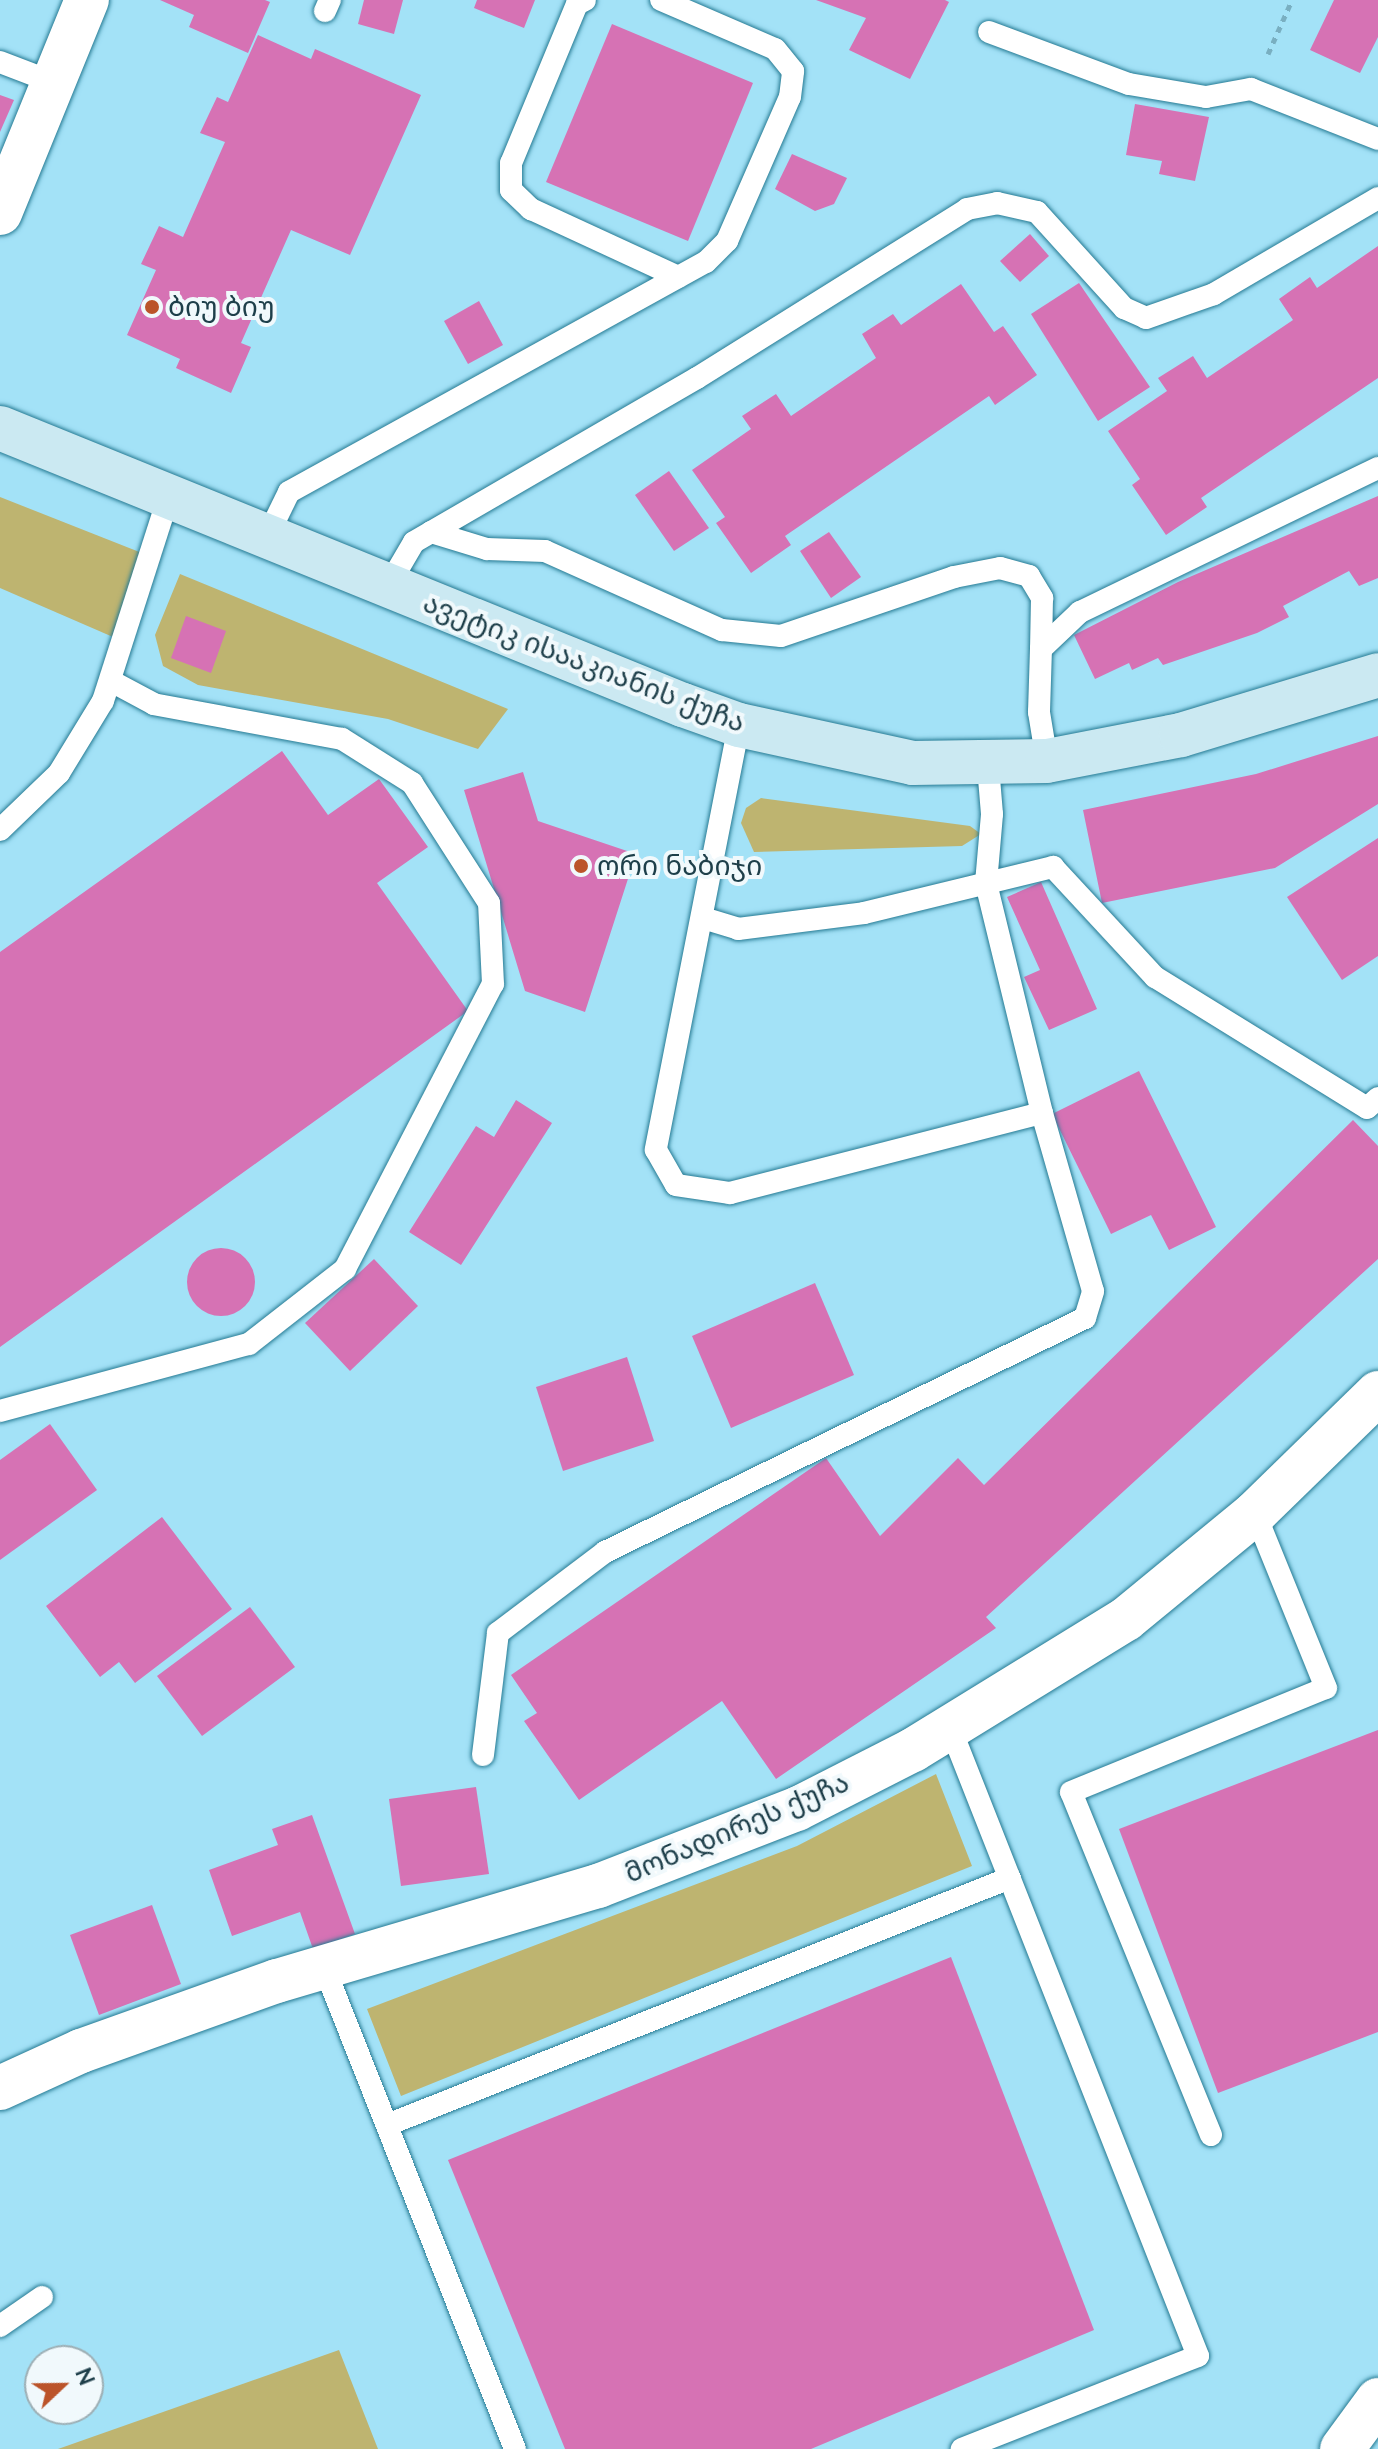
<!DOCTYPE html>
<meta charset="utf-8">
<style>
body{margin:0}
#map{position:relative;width:1378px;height:2449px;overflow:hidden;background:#a3e2f7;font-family:"Nunito Sans","Noto Sans Georgian",sans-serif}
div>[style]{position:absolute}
.green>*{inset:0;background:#beb470}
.building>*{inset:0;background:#d672b4}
.round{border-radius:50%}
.path>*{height:5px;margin-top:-2.5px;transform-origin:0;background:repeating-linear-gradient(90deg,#79afc1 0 6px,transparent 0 12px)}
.roads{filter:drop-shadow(0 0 2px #257a93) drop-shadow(0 0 2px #257a93)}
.lane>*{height:22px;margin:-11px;padding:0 11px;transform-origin:11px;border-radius:11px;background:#fff}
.street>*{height:44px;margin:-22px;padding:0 22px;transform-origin:22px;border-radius:22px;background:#fff}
.secondary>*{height:44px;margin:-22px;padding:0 22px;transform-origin:22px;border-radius:22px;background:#cbe9f2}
.dots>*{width:22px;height:22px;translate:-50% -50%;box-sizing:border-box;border:4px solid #f1f9fc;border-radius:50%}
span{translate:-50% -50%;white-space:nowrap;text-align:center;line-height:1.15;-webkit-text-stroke:8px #f1f9fc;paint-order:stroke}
.poi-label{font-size:28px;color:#1e3f4a}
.left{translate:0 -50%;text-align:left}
.street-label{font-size:28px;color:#1e3f4a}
.north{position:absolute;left:24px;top:2345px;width:80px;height:80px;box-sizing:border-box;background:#f1f9fc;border:2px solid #9dafb5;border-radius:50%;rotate:68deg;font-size:22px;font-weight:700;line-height:32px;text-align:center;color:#1e3f4a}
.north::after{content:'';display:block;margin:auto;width:28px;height:36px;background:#bb542a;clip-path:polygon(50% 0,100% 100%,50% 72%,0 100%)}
</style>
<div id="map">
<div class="green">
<i style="clip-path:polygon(0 497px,147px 555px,113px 637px,0 588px)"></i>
<i style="clip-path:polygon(180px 574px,508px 709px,478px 749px,388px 719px,198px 685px,163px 666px,155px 635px)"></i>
<i style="clip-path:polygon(761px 798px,970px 826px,981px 834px,962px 846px,754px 852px,741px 823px,746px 808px)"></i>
<i style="clip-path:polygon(936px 1774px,972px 1866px,401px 2096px,367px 2009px,797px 1846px)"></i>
<i style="clip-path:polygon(339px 2350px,378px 2449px,58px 2449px)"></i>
</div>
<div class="building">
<i style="clip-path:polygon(160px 0,265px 0,270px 2px,248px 53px,189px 27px,194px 15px)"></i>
<i style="clip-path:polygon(364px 0,403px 0,394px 34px,358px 24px)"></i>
<i style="clip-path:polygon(477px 0,535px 0,524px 28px,474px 8px)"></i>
<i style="clip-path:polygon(816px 0,945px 0,949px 2px,910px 79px,849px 50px,866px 18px)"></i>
<i style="clip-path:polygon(1334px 0,1378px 0,1378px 37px,1360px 73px,1310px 50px)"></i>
<i style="clip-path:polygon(612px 24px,753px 83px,688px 241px,546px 182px)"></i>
<i style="clip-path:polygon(258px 35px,311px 59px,315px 49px,421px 95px,350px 255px,291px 230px,241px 343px,251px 347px,231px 393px,176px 368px,180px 359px,127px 335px,156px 270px,141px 264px,159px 226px,183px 237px,225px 142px,200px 133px,217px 97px,228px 102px)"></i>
<i style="clip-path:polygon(0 95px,14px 100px,0 132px)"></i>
<i style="clip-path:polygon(1135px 104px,1209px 117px,1195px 181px,1159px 174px,1162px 161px,1126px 155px)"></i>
<i style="clip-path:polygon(792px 154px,847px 178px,834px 204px,815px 211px,775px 189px)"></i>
<i style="clip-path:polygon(1030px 234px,1049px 256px,1020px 282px,1000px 261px)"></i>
<i style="clip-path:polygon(1378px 246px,1378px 378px,1201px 498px,1207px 507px,1166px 535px,1132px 485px,1140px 479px,1108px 431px,1167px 391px,1158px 378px,1193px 356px,1207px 378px,1293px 320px,1279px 299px,1310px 277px,1317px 288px)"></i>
<i style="clip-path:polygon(1079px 283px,1150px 387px,1098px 421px,1031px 314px)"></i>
<i style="clip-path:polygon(961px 284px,994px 332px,1003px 326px,1037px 375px,995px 405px,989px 396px,785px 536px,791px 545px,751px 573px,716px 523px,725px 517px,692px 470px,751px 429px,742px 416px,776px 394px,791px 416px,876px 358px,862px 334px,893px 314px,901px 325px)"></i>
<i style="clip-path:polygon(479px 301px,503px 345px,468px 364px,444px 321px)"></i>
<i style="clip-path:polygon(669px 471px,709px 528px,674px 551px,635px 495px)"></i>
<i style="clip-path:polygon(1378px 496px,1378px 578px,1359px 586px,1349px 571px,1283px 606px,1289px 617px,1257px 633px,1163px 665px,1158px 658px,1132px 670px,1129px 663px,1095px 679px,1074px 635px,1178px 582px)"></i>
<i style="clip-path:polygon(829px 532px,861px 577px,831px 598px,800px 551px)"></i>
<i style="clip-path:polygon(186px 616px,226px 631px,211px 673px,171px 658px)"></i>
<i style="clip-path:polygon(1378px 736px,1378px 804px,1275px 868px,1102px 903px,1083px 810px,1256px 774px)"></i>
<i style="clip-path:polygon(282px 751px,328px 815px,379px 779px,428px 847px,377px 883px,468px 1011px,0 1347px,0 952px)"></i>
<i style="clip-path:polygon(523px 772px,538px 821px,636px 854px,585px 1012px,525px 991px,464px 790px)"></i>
<i style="clip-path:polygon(1378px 838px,1378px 956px,1342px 980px,1287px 897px)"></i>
<i style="clip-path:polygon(1041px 882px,1097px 1009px,1049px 1030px,1024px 977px,1040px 970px,1007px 897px)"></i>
<i style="clip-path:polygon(1139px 1071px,1216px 1227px,1169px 1250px,1151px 1215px,1111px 1234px,1052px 1114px)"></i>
<i style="clip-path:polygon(516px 1100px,552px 1123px,461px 1265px,409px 1232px,476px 1126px,494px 1137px)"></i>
<i style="clip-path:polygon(1353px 1120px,1378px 1146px,1378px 1259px,986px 1617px,996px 1628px,776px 1779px,722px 1701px,579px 1800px,524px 1721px,537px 1713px,511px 1675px,826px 1458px,880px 1536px,958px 1458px,984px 1485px)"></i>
<i class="round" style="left:187px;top:1248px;width:68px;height:68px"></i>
<i style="clip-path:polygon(374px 1259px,418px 1306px,350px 1371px,305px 1323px)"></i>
<i style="clip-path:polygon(815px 1283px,854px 1375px,731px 1428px,692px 1336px)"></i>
<i style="clip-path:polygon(627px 1357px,654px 1441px,563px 1471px,536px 1387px)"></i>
<i style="clip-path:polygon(50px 1424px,97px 1490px,0 1560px,0 1460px)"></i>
<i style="clip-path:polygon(162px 1517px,232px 1609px,135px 1683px,119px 1662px,100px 1677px,46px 1606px)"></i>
<i style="clip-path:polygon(250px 1607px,295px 1667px,202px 1736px,157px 1676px)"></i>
<i style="clip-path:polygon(1378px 1730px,1378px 2032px,1218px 2093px,1119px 1829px)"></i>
<i style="clip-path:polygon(476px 1787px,489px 1874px,401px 1886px,389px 1799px)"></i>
<i style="clip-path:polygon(312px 1815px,355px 1934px,313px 1949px,300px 1912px,232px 1936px,209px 1870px,278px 1845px,272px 1829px)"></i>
<i style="clip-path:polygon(152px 1905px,181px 1984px,99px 2015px,70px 1935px)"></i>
<i style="clip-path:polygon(951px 1957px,1094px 2330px,811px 2449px,565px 2449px,448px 2160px)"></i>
</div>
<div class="path">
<i style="left:1268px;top:54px;width:59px;rotate:-66deg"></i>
</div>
<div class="roads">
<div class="lane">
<i style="left:585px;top:0;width:9px;rotate:153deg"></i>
<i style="left:577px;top:4px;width:172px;rotate:112.5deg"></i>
<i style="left:511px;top:163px;width:27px;rotate:90deg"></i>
<i style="left:511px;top:190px;width:28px;rotate:44deg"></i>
<i style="left:531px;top:209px;width:162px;rotate:24.8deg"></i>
<i style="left:325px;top:11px;width:12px;rotate:-66deg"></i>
<i style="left:989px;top:32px;width:149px;rotate:20.4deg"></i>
<i style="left:1129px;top:84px;width:78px;rotate:9.6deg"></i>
<i style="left:1206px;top:97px;width:46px;rotate:-10.1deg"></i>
<i style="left:1251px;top:89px;width:136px;rotate:21.5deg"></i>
<i style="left:0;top:62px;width:56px;rotate:21deg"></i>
<i style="left:431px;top:532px;width:59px;rotate:16.9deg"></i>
<i style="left:487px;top:549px;width:58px;rotate:2deg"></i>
<i style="left:545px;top:551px;width:194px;rotate:24.1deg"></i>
<i style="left:722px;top:630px;width:59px;rotate:5.8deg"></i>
<i style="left:781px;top:636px;width:183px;rotate:-18.8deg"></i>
<i style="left:954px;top:577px;width:47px;rotate:-11.1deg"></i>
<i style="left:1000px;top:568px;width:30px;rotate:15deg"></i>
<i style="left:1029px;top:576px;width:26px;rotate:59deg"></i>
<i style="left:1042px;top:598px;width:51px;rotate:91.1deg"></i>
<i style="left:266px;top:539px;width:52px;rotate:-63.9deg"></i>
<i style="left:289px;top:492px;width:476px;rotate:-28.9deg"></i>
<i style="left:706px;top:262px;width:30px;rotate:-45deg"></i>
<i style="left:727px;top:241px;width:157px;rotate:-66.4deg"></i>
<i style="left:790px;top:97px;width:26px;rotate:-83deg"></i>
<i style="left:793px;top:71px;width:28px;rotate:-129deg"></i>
<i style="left:775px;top:49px;width:124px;rotate:-156.7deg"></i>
<i style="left:387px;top:588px;width:53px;rotate:-59.6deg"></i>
<i style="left:414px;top:542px;width:327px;rotate:-30.1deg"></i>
<i style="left:697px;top:378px;width:319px;rotate:-32deg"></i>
<i style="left:967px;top:209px;width:31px;rotate:-11deg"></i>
<i style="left:997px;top:203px;width:41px;rotate:12.7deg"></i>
<i style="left:1037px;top:212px;width:130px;rotate:47.8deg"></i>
<i style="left:1124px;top:308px;width:24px;rotate:24deg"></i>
<i style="left:1146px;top:318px;width:72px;rotate:-19.4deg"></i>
<i style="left:1214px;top:294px;width:190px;rotate:-30.3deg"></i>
<i style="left:739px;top:725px;width:433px;rotate:101.1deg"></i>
<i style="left:656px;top:1150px;width:40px;rotate:60.3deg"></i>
<i style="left:676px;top:1185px;width:55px;rotate:8.4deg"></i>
<i style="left:730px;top:1193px;width:322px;rotate:-14.4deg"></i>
<i style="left:1047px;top:761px;width:50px;rotate:-99.3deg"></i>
<i style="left:1039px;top:712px;width:63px;rotate:-88.2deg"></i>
<i style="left:1041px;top:649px;width:54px;rotate:-43.5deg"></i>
<i style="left:1080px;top:612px;width:331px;rotate:-25.8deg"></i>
<i style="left:0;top:830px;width:82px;rotate:-44deg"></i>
<i style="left:59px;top:773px;width:84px;rotate:-58.6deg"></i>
<i style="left:103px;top:701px;width:213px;rotate:-72.2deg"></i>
<i style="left:703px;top:918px;width:37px;rotate:17deg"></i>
<i style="left:738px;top:929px;width:127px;rotate:-7.2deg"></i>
<i style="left:864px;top:913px;width:195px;rotate:-13.7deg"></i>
<i style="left:1053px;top:867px;width:150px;rotate:47.2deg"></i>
<i style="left:1155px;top:977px;width:249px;rotate:31.7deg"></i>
<i style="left:1367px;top:1108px;width:15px;rotate:-42deg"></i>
<i style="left:0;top:1411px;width:258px;rotate:-15.1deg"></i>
<i style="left:249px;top:1344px;width:122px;rotate:-38deg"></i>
<i style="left:345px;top:1269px;width:321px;rotate:-62.6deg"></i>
<i style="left:493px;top:984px;width:81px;rotate:-92.8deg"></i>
<i style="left:489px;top:903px;width:143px;rotate:-122.7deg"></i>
<i style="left:412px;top:783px;width:83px;rotate:-147.8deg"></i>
<i style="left:342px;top:739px;width:191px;rotate:-169.5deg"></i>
<i style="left:154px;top:704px;width:49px;rotate:-151.9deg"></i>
<i style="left:950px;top:1727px;width:676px;rotate:68.48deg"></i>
<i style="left:1198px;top:2356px;width:254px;rotate:158.5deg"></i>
<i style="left:483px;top:1755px;width:123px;rotate:-83deg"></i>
<i style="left:498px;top:1633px;width:134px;rotate:-37.1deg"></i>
<i style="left:605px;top:1552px;width:534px;rotate:-25.99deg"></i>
<i style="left:1085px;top:1318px;width:28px;rotate:-73deg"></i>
<i style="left:1093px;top:1291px;width:185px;rotate:-106deg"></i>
<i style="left:1042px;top:1113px;width:237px;rotate:-103.7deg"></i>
<i style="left:986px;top:883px;width:69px;rotate:-85deg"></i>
<i style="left:992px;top:814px;width:48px;rotate:-94.8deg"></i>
<i style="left:324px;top:1967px;width:518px;rotate:68.38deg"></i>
<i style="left:387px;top:2125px;width:670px;rotate:-21.63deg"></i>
<i style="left:1211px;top:2135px;width:370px;rotate:-112.2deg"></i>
<i style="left:1071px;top:1792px;width:275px;rotate:-22.2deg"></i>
<i style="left:1326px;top:1688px;width:189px;rotate:-112.1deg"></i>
<i style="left:0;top:2326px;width:51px;rotate:-34.6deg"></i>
</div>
<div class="street">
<i style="left:0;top:213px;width:230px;rotate:-67.8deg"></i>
<i style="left:0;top:2088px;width:89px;rotate:-24.6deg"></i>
<i style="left:81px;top:2051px;width:208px;rotate:-19.7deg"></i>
<i style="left:277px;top:1981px;width:335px;rotate:-16.5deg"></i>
<i style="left:598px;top:1886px;width:213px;rotate:-21.2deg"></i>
<i style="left:797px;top:1809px;width:130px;rotate:-27deg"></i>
<i style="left:913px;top:1750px;width:250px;rotate:-31.6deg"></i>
<i style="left:1126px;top:1619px;width:167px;rotate:-39.4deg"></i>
<i style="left:1255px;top:1513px;width:172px;rotate:-44.3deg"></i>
<i style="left:1342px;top:2449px;width:61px;rotate:-53.7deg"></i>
</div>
<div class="secondary">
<i style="left:0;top:428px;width:737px;rotate:22.08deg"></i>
<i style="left:683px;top:705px;width:59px;rotate:19.7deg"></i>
<i style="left:739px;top:725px;width:178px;rotate:12.3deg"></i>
<i style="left:913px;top:763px;width:134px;rotate:-0.9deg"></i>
<i style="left:1047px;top:761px;width:136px;rotate:-11deg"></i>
<i style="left:1181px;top:735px;width:206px;rotate:-16.9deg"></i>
</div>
</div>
<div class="dots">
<i style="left:152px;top:307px;background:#bb542a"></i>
<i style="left:581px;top:866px;background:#bb542a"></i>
</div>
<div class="poi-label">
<span class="left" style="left:168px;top:307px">ბიუ ბიუ</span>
<span class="left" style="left:597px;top:866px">ორი ნაბიჯი</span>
</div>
<div class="street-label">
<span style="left:584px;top:663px;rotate:21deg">ავეტიკ ისააკიანის ქუჩა</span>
<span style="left:737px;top:1828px;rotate:-23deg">მონადირეს ქუჩა</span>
</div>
<div class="north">N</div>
</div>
